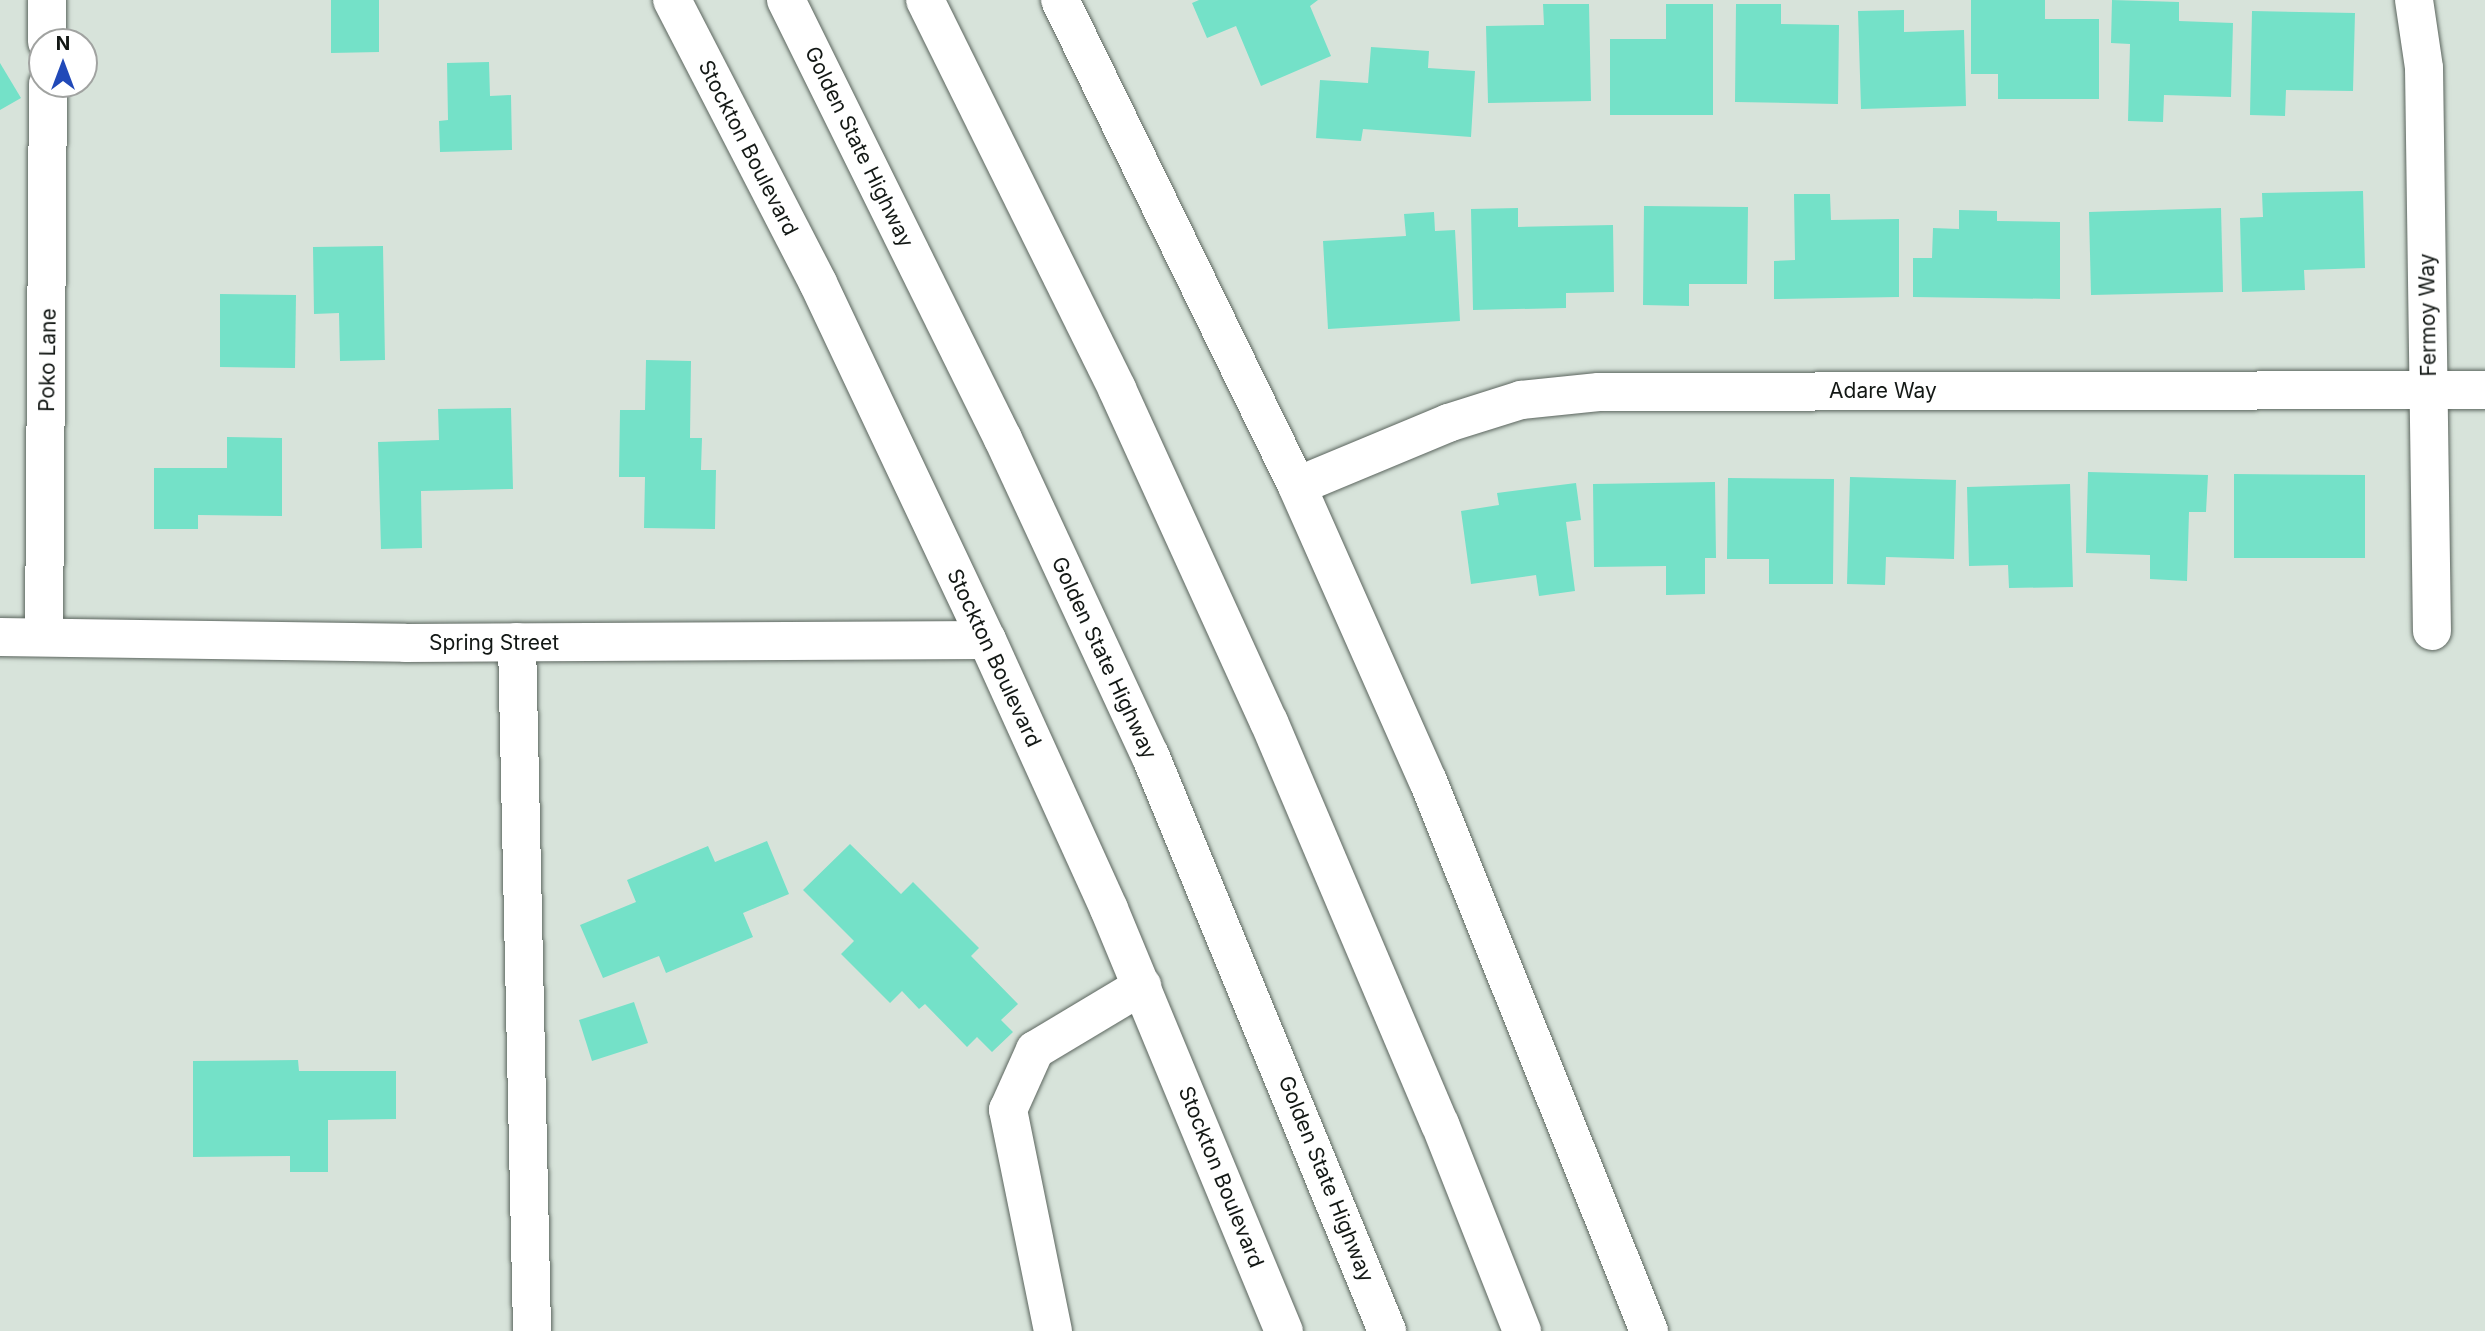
<!DOCTYPE html>
<style>
body{margin:0}
#map{position:relative;width:2485px;height:1331px;overflow:hidden;background:#d7e3da;font-family:Inter,sans-serif}
div>[style]{position:absolute}
.building>*{inset:0;background:#74e1c8}
.roads{filter:drop-shadow(0 0 2px #5b655e) drop-shadow(0 0 2px #5b655e)}
.minor>*{height:38px;margin:-19px;padding:0 19px;transform-origin:19px;border-radius:19px;background:#fff}
.highway>*{height:38px;margin:-19px;padding:0 19px;transform-origin:19px;border-radius:19px;background:#fff}
span{translate:-50% -50%;white-space:nowrap;text-align:center;line-height:1.15;-webkit-text-stroke:6px #fff;paint-order:stroke}
.street-label{font-size:21px;color:#131815}
.north{position:absolute;left:28px;top:28px;width:70px;height:70px;box-sizing:border-box;background:#fff;border:2px solid #a1a3a1;border-radius:50%;rotate:0deg;font-size:19px;font-weight:700;line-height:28px;text-align:center;color:#131815}
.north::after{content:'';display:block;margin:auto;width:24px;height:32px;background:#2149b8;clip-path:polygon(50% 0,100% 100%,50% 72%,0 100%)}
</style>
<div id="map">
<div class="building">
<i style="clip-path:polygon(331px 0,379px 0,379px 52px,331px 53px)"></i>
<i style="clip-path:polygon(1199px 0,1318px 0,1310px 6px,1331px 56px,1261px 86px,1236px 26px,1207px 38px,1192px 3px)"></i>
<i style="clip-path:polygon(1971px 0,2045px 0,2045px 19px,2099px 19px,2099px 99px,1998px 99px,1998px 74px,1971px 74px)"></i>
<i style="clip-path:polygon(2112px 0,2179px 2px,2179px 21px,2233px 23px,2231px 97px,2164px 95px,2163px 122px,2128px 121px,2130px 44px,2111px 43px)"></i>
<i style="clip-path:polygon(1543px 4px,1589px 4px,1591px 101px,1488px 103px,1486px 26px,1544px 25px)"></i>
<i style="clip-path:polygon(1666px 4px,1713px 4px,1713px 115px,1610px 115px,1610px 39px,1666px 39px)"></i>
<i style="clip-path:polygon(1736px 4px,1781px 4px,1781px 24px,1839px 25px,1838px 104px,1735px 102px)"></i>
<i style="clip-path:polygon(1904px 10px,1904px 32px,1964px 30px,1966px 106px,1861px 109px,1858px 11px)"></i>
<i style="clip-path:polygon(2252px 11px,2355px 13px,2353px 91px,2286px 90px,2285px 116px,2250px 115px)"></i>
<i style="clip-path:polygon(1371px 47px,1429px 51px,1428px 68px,1475px 71px,1471px 137px,1363px 129px,1361px 141px,1316px 138px,1320px 80px,1368px 83px)"></i>
<i style="clip-path:polygon(489px 62px,490px 96px,511px 95px,512px 150px,440px 152px,439px 121px,448px 120px,447px 63px)"></i>
<i style="clip-path:polygon(0 63px,21px 98px,0 110px)"></i>
<i style="clip-path:polygon(2363px 191px,2365px 268px,2304px 270px,2305px 290px,2242px 292px,2240px 218px,2263px 217px,2262px 193px)"></i>
<i style="clip-path:polygon(1794px 194px,1830px 194px,1831px 220px,1899px 219px,1899px 297px,1774px 299px,1774px 261px,1795px 260px)"></i>
<i style="clip-path:polygon(1644px 206px,1748px 207px,1747px 284px,1689px 284px,1689px 306px,1643px 305px)"></i>
<i style="clip-path:polygon(1518px 208px,1518px 227px,1613px 225px,1614px 292px,1566px 293px,1566px 308px,1473px 310px,1471px 209px)"></i>
<i style="clip-path:polygon(2221px 208px,2223px 292px,2091px 295px,2089px 212px)"></i>
<i style="clip-path:polygon(1959px 210px,1997px 211px,1997px 221px,2060px 222px,2060px 299px,1913px 297px,1913px 258px,1932px 258px,1933px 228px,1959px 229px)"></i>
<i style="clip-path:polygon(1434px 212px,1435px 231px,1455px 230px,1460px 321px,1328px 329px,1323px 241px,1406px 236px,1404px 214px)"></i>
<i style="clip-path:polygon(383px 246px,385px 360px,340px 361px,339px 313px,314px 314px,313px 247px)"></i>
<i style="clip-path:polygon(220px 294px,296px 295px,295px 368px,220px 367px)"></i>
<i style="clip-path:polygon(646px 360px,691px 361px,690px 438px,702px 438px,701px 470px,716px 470px,715px 529px,644px 528px,645px 477px,619px 477px,620px 410px,645px 410px)"></i>
<i style="clip-path:polygon(511px 408px,513px 489px,421px 491px,422px 548px,381px 549px,378px 442px,439px 440px,438px 409px)"></i>
<i style="clip-path:polygon(227px 437px,282px 438px,282px 516px,198px 515px,198px 529px,154px 529px,154px 468px,227px 468px)"></i>
<i style="clip-path:polygon(2088px 472px,2208px 475px,2206px 512px,2189px 512px,2187px 581px,2150px 579px,2150px 555px,2086px 553px)"></i>
<i style="clip-path:polygon(2234px 474px,2365px 475px,2365px 558px,2234px 558px)"></i>
<i style="clip-path:polygon(1850px 477px,1956px 480px,1954px 559px,1886px 557px,1885px 585px,1847px 584px)"></i>
<i style="clip-path:polygon(1728px 478px,1834px 479px,1833px 584px,1769px 584px,1769px 559px,1727px 559px)"></i>
<i style="clip-path:polygon(1715px 482px,1716px 558px,1705px 558px,1705px 594px,1666px 595px,1666px 566px,1594px 567px,1593px 484px)"></i>
<i style="clip-path:polygon(1576px 483px,1581px 520px,1566px 522px,1575px 591px,1539px 596px,1536px 575px,1471px 584px,1461px 511px,1499px 505px,1497px 493px)"></i>
<i style="clip-path:polygon(2070px 484px,2073px 587px,2009px 588px,2008px 565px,1969px 566px,1967px 487px)"></i>
<i style="clip-path:polygon(767px 841px,789px 894px,743px 913px,753px 937px,666px 973px,659px 956px,603px 978px,580px 925px,636px 902px,627px 880px,708px 846px,715px 862px)"></i>
<i style="clip-path:polygon(850px 844px,901px 894px,913px 882px,979px 948px,971px 956px,1018px 1004px,1001px 1020px,1013px 1032px,992px 1052px,977px 1037px,967px 1047px,925px 1004px,919px 1009px,902px 991px,890px 1003px,841px 954px,854px 941px,803px 890px)"></i>
<i style="clip-path:polygon(634px 1002px,648px 1043px,592px 1061px,579px 1020px)"></i>
<i style="clip-path:polygon(298px 1060px,299px 1071px,396px 1071px,396px 1119px,328px 1120px,328px 1172px,290px 1172px,290px 1156px,193px 1157px,193px 1061px)"></i>
</div>
<div class="roads">
<div class="minor">
<i style="left:47px;top:0;width:42px;rotate:90deg"></i>
<i style="left:672px;top:0;width:318px;rotate:62.7deg"></i>
<i style="left:818px;top:283px;width:395px;rotate:64.7deg"></i>
<i style="left:987px;top:640px;width:295px;rotate:65.6deg"></i>
<i style="left:1109px;top:909px;width:457px;rotate:67.5deg"></i>
<i style="left:1060px;top:0;width:541px;rotate:64deg"></i>
<i style="left:1297px;top:486px;width:323px;rotate:66.1deg"></i>
<i style="left:1428px;top:781px;width:593px;rotate:68.11deg"></i>
<i style="left:2414px;top:0;width:69px;rotate:81.6deg"></i>
<i style="left:2424px;top:68px;width:563px;rotate:89.19deg"></i>
<i style="left:1297px;top:486px;width:164px;rotate:-22.6deg"></i>
<i style="left:1448px;top:423px;width:77px;rotate:-17.5deg"></i>
<i style="left:1521px;top:400px;width:78px;rotate:-5.9deg"></i>
<i style="left:1599px;top:392px;width:886px;rotate:-0.13deg"></i>
<i style="left:0;top:637px;width:405px;rotate:0.8deg"></i>
<i style="left:405px;top:643px;width:582px;rotate:-0.3deg"></i>
<i style="left:44px;top:637px;width:553px;rotate:-89.59deg"></i>
<i style="left:517px;top:642px;width:689px;rotate:88.75deg"></i>
<i style="left:1053px;top:1331px;width:226px;rotate:-101.5deg"></i>
<i style="left:1008px;top:1110px;width:66px;rotate:-65.8deg"></i>
<i style="left:1035px;top:1050px;width:125px;rotate:-30.9deg"></i>
</div>
<div class="highway">
<i style="left:786px;top:0;width:490px;rotate:63.7deg"></i>
<i style="left:1003px;top:439px;width:349px;rotate:65.1deg"></i>
<i style="left:1150px;top:755px;width:623px;rotate:67.63deg"></i>
<i style="left:925px;top:0;width:434px;rotate:63.7deg"></i>
<i style="left:1117px;top:389px;width:366px;rotate:65.5deg"></i>
<i style="left:1269px;top:722px;width:437px;rotate:67deg"></i>
<i style="left:1440px;top:1124px;width:223px;rotate:68.4deg"></i>
</div>
</div>
<div class="street-label">
<span style="left:859px;top:147px;rotate:64deg">Golden State Highway</span>
<span style="left:748px;top:148px;rotate:63deg">Stockton Boulevard</span>
<span style="left:2428px;top:315px;rotate:-91deg">Fermoy Way</span>
<span style="left:48px;top:360px;rotate:-89deg">Poko Lane</span>
<span style="left:1883px;top:391px">Adare Way</span>
<span style="left:494px;top:643px">Spring Street</span>
<span style="left:994px;top:658px;rotate:65deg">Stockton Boulevard</span>
<span style="left:1104px;top:658px;rotate:65deg">Golden State Highway</span>
<span style="left:1221px;top:1177px;rotate:68deg">Stockton Boulevard</span>
<span style="left:1326px;top:1179px;rotate:68deg">Golden State Highway</span>
</div>
<div class="north">N</div>
</div>
